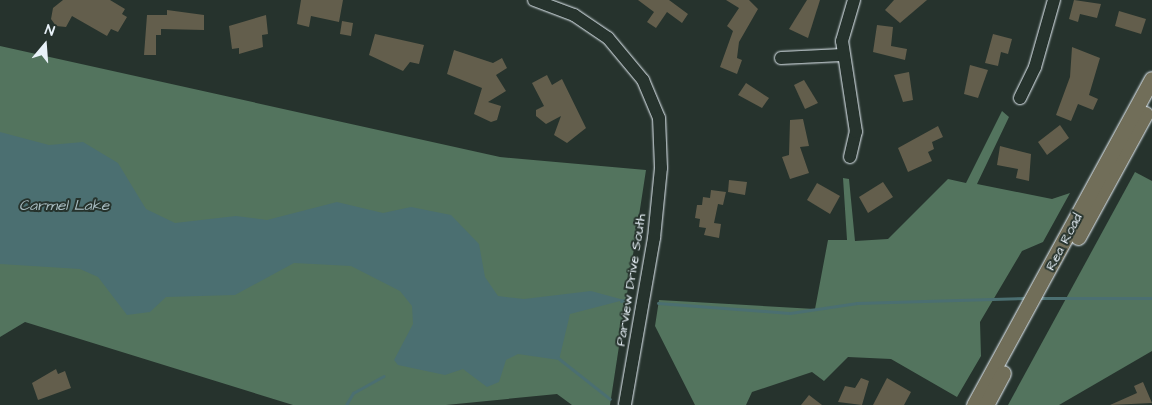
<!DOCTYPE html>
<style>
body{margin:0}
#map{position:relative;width:1152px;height:405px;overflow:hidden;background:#26332d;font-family:"Architects Daughter",sans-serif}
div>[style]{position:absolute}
.green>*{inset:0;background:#53745e}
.water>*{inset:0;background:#4b6f71}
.stream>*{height:3px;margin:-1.5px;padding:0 1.5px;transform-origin:1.5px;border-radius:1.5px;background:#4b6f71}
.building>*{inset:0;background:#635e4c}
.roads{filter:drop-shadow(0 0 1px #e8f1f8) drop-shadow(0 0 1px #e8f1f8)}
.minor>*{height:12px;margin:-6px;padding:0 6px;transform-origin:6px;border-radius:6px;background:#26332d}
.major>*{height:15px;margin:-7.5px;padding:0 7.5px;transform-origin:7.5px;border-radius:7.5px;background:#716e59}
span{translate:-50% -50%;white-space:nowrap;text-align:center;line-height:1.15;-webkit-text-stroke:4px #26332d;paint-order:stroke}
.street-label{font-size:14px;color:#e8f1f8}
.water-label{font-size:15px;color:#a9bdc2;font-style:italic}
.north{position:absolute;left:20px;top:20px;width:50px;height:50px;-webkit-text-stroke:4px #26332d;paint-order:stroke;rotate:18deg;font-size:14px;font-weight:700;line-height:20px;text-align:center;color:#e8f1f8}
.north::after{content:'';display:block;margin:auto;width:18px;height:22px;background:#e8f1f8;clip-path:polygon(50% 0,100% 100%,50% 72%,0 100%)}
</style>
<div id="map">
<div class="green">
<i style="clip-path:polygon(0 46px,500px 157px,646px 170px,610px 405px,572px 405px,557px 394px,446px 405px,293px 405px,25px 322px,0 337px)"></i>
<i style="clip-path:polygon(1002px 111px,1009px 117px,977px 184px,1052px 199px,1070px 193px,1043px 242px,1022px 251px,980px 322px,981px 356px,957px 397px,891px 359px,848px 357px,824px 381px,812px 372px,752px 392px,746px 405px,695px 405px,655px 326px,659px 300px,815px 309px,828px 240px,847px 240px,843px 178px,849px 179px,855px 241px,888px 239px,948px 179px,966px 183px)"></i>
<i style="clip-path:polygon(1135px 172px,1152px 181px,1152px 351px,1059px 405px,1008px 405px)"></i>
</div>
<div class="water">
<i style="clip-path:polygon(0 132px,49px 145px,83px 142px,118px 163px,146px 209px,175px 223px,236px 216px,267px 220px,337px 202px,383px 213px,411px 207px,451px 215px,479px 244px,485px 277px,498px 296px,524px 299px,591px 291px,624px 300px,570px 314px,559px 360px,518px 354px,506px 360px,499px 382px,487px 387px,463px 369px,445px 375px,398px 365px,394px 360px,413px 324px,412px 306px,400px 291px,351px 266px,294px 263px,235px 295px,166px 297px,150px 312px,127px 315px,98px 277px,80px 269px,0 264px)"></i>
</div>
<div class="stream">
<i style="left:1038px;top:298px;width:114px"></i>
<i style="left:621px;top:301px;width:7px;rotate:-16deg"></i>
<i style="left:658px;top:303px;width:132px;rotate:4.3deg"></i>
<i style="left:790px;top:313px;width:68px;rotate:-8.5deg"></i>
<i style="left:857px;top:303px;width:170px;rotate:-1.7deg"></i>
<i style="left:558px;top:358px;width:66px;rotate:38.3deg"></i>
<i style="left:346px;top:405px;width:14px;rotate:-60deg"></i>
<i style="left:353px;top:393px;width:35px;rotate:-29deg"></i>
</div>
<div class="building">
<i style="clip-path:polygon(63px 0,110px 0,125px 9px,122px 14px,127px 17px,118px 32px,111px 29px,107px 36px,72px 16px,66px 27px,56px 26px,51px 19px,53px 8px)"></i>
<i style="clip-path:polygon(301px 0,343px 0,339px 22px,311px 16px,309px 27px,297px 24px)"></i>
<i style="clip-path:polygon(638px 0,669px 0,688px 14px,682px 23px,667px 12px,656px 28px,647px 22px,654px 12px)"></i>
<i style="clip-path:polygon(726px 0,749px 0,758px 9px,739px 42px,737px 58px,742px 60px,737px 74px,720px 67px,733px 31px,727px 26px,739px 8px)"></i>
<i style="clip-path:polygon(807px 0,820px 0,808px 38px,789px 29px)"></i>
<i style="clip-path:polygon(894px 0,927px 0,900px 23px,885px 10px)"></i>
<i style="clip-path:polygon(1074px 0,1101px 4px,1097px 18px,1080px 14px,1078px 22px,1069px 19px)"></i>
<i style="clip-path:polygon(167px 10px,204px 15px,204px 30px,161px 29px,161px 35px,156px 35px,156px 55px,144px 55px,147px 15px,167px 15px)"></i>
<i style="clip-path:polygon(1119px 11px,1146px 19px,1141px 34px,1115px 26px)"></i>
<i style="clip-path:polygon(266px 15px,268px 34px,262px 35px,263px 47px,239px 54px,239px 48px,232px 49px,229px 26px)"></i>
<i style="clip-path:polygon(342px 21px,353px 23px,351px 36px,340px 34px)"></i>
<i style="clip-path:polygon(877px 25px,893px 27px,891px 46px,907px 49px,905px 60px,873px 52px)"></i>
<i style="clip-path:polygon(375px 34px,424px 45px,419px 64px,410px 62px,403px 71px,369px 55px)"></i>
<i style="clip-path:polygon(993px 34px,1012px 39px,1008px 54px,1001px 52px,998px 66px,985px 63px)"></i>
<i style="clip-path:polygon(1072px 47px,1100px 58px,1089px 95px,1098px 99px,1093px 110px,1078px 104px,1071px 121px,1056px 115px,1070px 77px)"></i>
<i style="clip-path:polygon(454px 50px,493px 63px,502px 58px,507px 68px,496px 75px,506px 91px,488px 102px,501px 106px,497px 120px,491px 122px,474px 114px,482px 88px,447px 74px)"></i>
<i style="clip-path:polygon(970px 65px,988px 70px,978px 98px,964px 94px)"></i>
<i style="clip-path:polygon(909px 72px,913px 100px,903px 102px,894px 75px)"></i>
<i style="clip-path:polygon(547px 75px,552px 85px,562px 79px,586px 128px,567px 143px,554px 135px,561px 116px,546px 124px,536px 116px,536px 110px,544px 106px,532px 83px)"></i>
<i style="clip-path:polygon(804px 80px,818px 103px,805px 109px,794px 85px)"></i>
<i style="clip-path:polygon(746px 83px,769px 98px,762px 108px,738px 95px)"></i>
<i style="clip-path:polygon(803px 119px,809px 146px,800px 147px,809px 173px,790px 179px,782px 157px,789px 155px,790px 120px)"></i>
<i style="clip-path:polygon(1060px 125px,1069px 138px,1047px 155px,1038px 142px)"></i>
<i style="clip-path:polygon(938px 126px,943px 137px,932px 142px,934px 149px,928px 152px,932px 161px,908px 172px,898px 148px)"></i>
<i style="clip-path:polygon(1000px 146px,1031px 154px,1029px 181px,1016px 178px,1018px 169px,997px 165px)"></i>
<i style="clip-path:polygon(729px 180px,747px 182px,745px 195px,728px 192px)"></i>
<i style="clip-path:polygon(883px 182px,893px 197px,868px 213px,859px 197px)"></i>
<i style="clip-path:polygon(817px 183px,840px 196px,830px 214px,807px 200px)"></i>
<i style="clip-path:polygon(711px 190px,726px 192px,723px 205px,718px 204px,714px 223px,721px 224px,719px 238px,704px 235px,706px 228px,699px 227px,700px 219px,695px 218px,697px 205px,702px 205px,703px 197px,710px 198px)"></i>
<i style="clip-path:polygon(56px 369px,58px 374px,65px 371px,71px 388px,38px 400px,32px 383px)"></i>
<i style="clip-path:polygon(861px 378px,869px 381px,862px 405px,838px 402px,845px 386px,855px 388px)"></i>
<i style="clip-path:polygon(887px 378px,911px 392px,904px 405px,873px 405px)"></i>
<i style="clip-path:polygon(1143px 382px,1152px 403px,1110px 405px,1137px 393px,1134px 386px)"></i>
<i style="clip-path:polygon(809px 395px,822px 405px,801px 405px)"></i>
</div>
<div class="roads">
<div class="minor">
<i style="left:534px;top:0;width:43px;rotate:20.6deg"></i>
<i style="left:574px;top:15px;width:41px;rotate:34.1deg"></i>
<i style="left:608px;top:38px;width:55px;rotate:50.2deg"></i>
<i style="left:643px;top:80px;width:41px;rotate:67.2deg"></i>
<i style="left:659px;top:118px;width:50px;rotate:87.7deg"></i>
<i style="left:661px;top:168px;width:70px;rotate:95.7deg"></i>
<i style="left:654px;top:238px;width:169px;rotate:99.9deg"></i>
<i style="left:781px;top:58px;width:61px;rotate:-2.8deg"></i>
<i style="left:1020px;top:98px;width:34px;rotate:-64deg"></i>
<i style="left:1035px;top:67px;width:70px;rotate:-74.2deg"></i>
<i style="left:850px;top:157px;width:26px;rotate:-77deg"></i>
<i style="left:856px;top:132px;width:92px;rotate:-98.7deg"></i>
<i style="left:842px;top:41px;width:43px;rotate:-73.7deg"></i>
</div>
<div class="major">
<i style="left:1078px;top:237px;width:140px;rotate:-61.4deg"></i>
<i style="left:974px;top:405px;width:371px;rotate:-61.4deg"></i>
<i style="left:986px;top:405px;width:36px;rotate:-62deg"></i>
</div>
</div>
<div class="street-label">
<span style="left:1064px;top:242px;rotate:-62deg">Rea Road</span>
<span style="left:631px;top:280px;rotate:-81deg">Parview Drive South</span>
</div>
<div class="water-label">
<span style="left:64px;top:206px">Carmel Lake</span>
</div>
<div class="north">N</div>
</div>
